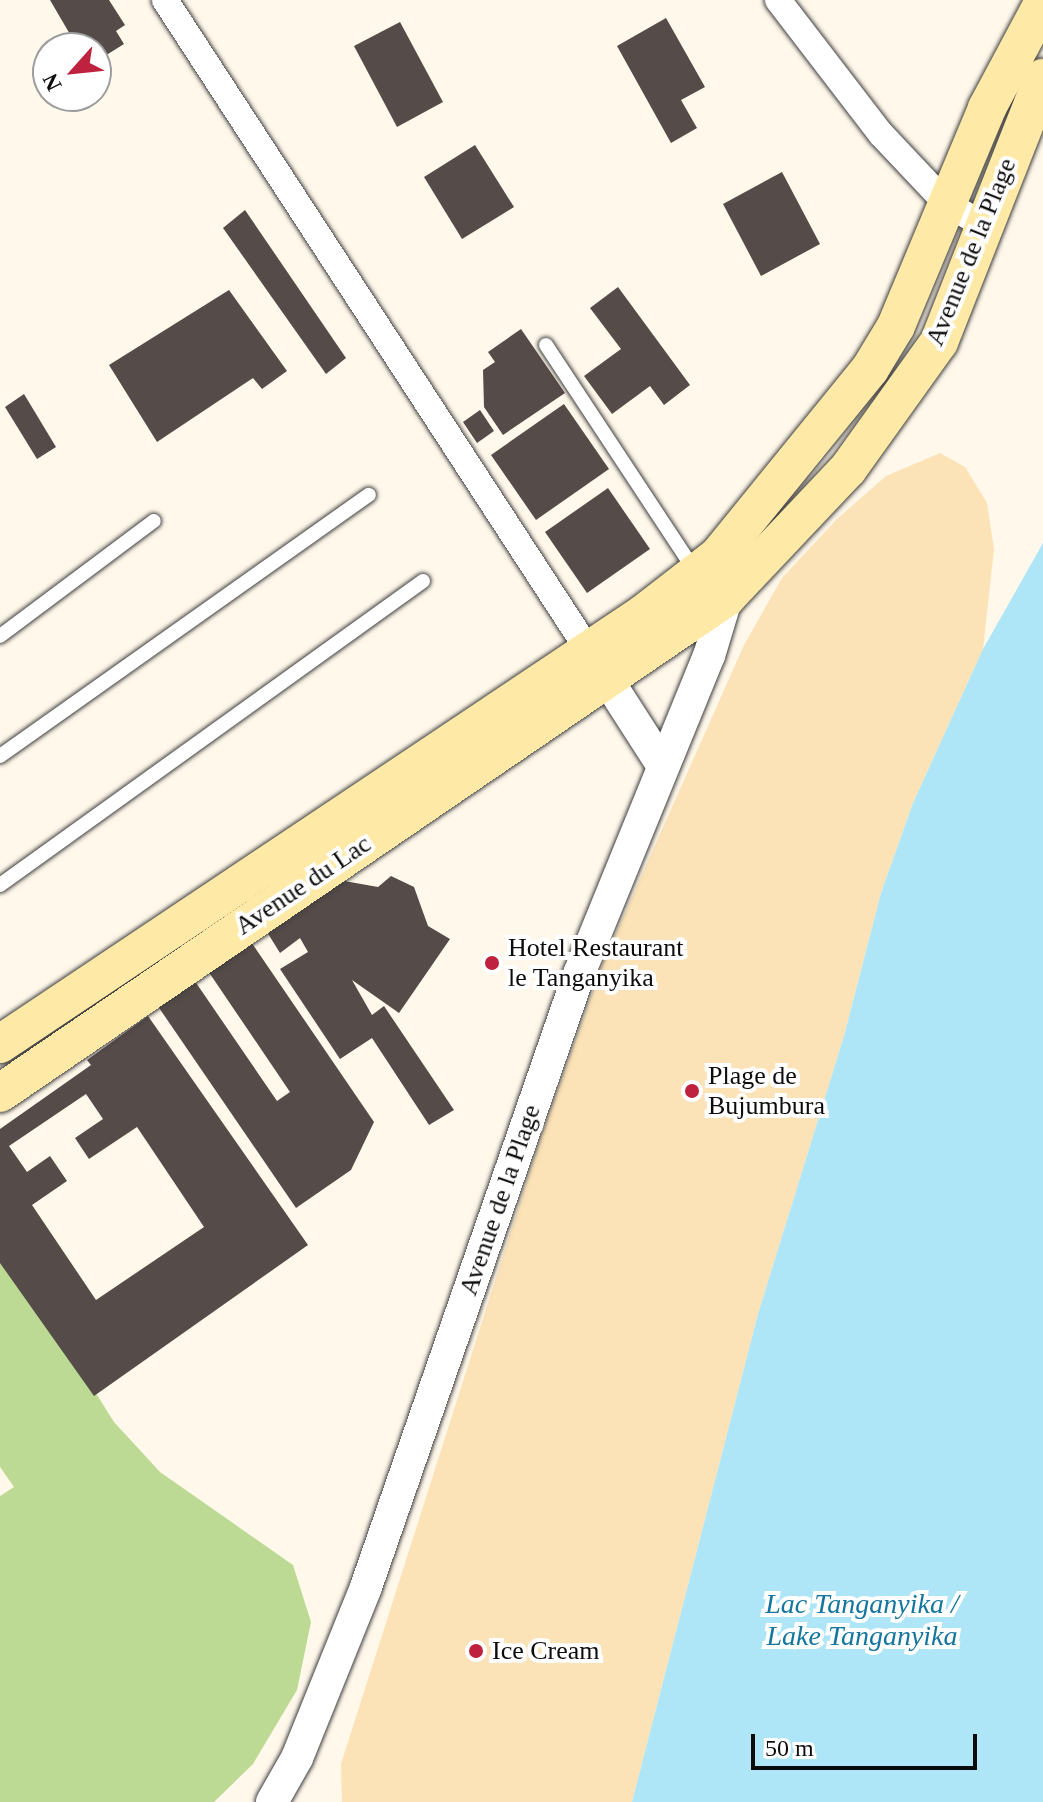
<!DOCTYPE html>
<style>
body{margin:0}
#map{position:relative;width:1043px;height:1802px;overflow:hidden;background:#fff8eb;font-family:Georgia,serif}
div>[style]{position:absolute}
.forest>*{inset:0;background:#bdda94}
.sand>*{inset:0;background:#fbe3b7}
.water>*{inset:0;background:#afe6f7}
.building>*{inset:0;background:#554b48}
.roads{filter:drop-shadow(0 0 2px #3f3f3f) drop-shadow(0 0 2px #3f3f3f)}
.service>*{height:14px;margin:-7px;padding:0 7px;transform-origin:7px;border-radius:7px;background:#fff}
.minor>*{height:26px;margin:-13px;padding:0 13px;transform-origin:13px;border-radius:13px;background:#fff}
.tertiary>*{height:32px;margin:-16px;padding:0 16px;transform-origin:16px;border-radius:16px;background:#fff}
.secondary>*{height:38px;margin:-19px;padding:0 19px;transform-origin:19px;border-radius:19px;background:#ffe9a6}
.dots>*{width:22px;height:22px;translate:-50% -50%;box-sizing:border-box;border:4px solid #fff;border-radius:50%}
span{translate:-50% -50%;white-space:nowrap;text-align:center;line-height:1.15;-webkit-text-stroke:8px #fff;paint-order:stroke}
.street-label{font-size:26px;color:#0c0c0c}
.poi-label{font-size:26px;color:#0c0c0c}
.left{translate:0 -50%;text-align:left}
.water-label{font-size:28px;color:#14769f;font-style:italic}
.north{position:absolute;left:32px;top:32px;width:80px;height:80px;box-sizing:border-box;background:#fff;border:2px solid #9e9e9e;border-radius:50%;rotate:243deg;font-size:22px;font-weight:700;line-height:32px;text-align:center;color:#0c0c0c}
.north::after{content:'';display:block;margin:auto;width:28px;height:36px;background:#be223f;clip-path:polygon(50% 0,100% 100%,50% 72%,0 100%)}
.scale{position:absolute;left:751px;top:1734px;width:226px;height:36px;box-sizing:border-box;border:4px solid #0c0c0c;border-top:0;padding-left:10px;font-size:24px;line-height:28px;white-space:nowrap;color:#0c0c0c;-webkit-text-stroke:6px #fff;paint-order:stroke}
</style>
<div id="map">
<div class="forest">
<i style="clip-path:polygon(0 1240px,114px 1422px,160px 1472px,293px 1565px,311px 1622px,297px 1690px,253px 1764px,214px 1802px,0 1802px,0 1496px,14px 1487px,0 1467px)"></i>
</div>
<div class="sand">
<i style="clip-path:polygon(940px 453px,965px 467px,987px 503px,994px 549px,983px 649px,913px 803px,881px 893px,844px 1036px,758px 1314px,632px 1802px,342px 1802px,341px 1764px,538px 1146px,604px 960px,744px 645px,782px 578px,837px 519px,886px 476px)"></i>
</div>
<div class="water">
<i style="clip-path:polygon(1043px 543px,1043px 1802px,632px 1802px,758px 1314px,844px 1036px,881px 893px,913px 803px,983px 649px)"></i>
</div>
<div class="building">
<i style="clip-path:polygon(50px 0,109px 0,125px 25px,116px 31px,124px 44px,100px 59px,96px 48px,78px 48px)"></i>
<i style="clip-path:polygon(666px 18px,705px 87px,681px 100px,697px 128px,671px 143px,617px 46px)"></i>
<i style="clip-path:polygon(400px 22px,443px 102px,397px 127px,354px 46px)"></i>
<i style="clip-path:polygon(475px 145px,514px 207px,462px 239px,424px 177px)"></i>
<i style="clip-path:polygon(782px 172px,820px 244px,761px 276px,723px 204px)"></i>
<i style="clip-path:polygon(245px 210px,346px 358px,326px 374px,223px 228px)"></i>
<i style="clip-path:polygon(618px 287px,690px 385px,664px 405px,650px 386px,612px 414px,584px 376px,621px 349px,590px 308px)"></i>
<i style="clip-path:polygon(229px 290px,287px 371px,262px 389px,253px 378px,157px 442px,109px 365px)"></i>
<i style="clip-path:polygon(521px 329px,565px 393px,503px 435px,484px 407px,483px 370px,495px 362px,488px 352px)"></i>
<i style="clip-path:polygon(24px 394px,56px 447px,37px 459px,5px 407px)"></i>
<i style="clip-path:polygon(564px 404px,609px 469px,536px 520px,491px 455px)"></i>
<i style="clip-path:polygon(480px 410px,494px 431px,477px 443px,463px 422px)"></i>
<i style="clip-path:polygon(608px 488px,650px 549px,587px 593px,545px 532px)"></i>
<i style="clip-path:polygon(391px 876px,414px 887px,428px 926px,450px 939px,399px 1013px,352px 980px,372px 1015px,384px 1006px,454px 1110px,429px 1125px,372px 1038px,340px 1059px,280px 969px,308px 952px,300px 938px,280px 953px,262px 924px,333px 879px,378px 887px)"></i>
<i style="clip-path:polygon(247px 936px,374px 1122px,351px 1170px,296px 1208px,153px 999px,190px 974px,277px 1101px,290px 1092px,204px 965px)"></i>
<i style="clip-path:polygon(evenodd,148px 1016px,308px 1245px,94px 1396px,0 1263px,0 1129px,91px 1065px,87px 1060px,148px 1016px,86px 1094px,103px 1119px,75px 1138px,89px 1159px,137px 1127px,204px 1227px,96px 1300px,32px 1205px,67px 1181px,50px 1156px,27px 1172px,9px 1146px,86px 1094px)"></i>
</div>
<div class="roads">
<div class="service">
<i style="left:546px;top:345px;width:271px;rotate:56.6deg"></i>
<i style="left:0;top:636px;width:192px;rotate:-36.8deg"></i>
<i style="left:0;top:756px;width:452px;rotate:-35.3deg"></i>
<i style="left:0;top:885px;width:521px;rotate:-35.7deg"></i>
</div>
<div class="minor">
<i style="left:165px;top:0;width:790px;rotate:56.93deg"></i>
<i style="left:778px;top:0;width:169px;rotate:52.5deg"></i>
<i style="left:881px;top:134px;width:95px;rotate:46.7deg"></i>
<i style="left:946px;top:203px;width:43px;rotate:30.7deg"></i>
</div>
<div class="tertiary">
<i style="left:607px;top:679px;width:100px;rotate:57.3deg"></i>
<i style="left:272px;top:1802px;width:51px;rotate:-60.4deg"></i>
<i style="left:297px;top:1758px;width:184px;rotate:-68deg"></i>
<i style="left:366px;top:1587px;width:649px;rotate:-70.84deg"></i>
<i style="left:579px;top:974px;width:344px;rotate:-67.8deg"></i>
<i style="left:709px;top:656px;width:73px;rotate:-73.3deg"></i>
</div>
<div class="secondary">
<i style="left:0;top:1044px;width:774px;rotate:-33.77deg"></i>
<i style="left:643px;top:614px;width:95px;rotate:-37.7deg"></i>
<i style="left:718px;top:556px;width:241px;rotate:-50.9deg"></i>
<i style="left:870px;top:369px;width:50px;rotate:-58.8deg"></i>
<i style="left:896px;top:326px;width:236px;rotate:-67.3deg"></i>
<i style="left:987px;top:108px;width:119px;rotate:-61.9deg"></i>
<i style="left:0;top:1093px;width:880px;rotate:-34.3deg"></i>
<i style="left:727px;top:597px;width:176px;rotate:-46.6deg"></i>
<i style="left:848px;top:469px;width:156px;rotate:-54.4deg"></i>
<i style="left:939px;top:342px;width:284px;rotate:-68.5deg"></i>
</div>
</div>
<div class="dots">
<i style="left:492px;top:963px;background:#be223f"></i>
<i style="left:692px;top:1091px;background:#be223f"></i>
<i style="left:476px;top:1651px;background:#be223f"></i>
</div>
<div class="street-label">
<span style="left:971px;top:252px;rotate:-68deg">Avenue de la Plage</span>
<span style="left:303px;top:885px;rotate:-34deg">Avenue du Lac</span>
<span style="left:500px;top:1200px;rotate:-71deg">Avenue de la Plage</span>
</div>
<div class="poi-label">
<span class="left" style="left:508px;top:963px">Hotel Restaurant<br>le Tanganyika</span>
<span class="left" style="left:708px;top:1091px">Plage de<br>Bujumbura</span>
<span class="left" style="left:492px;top:1651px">Ice Cream</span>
</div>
<div class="water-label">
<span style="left:862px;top:1620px">Lac Tanganyika /<br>Lake Tanganyika</span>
</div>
<div class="north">N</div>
<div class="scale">50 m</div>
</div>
